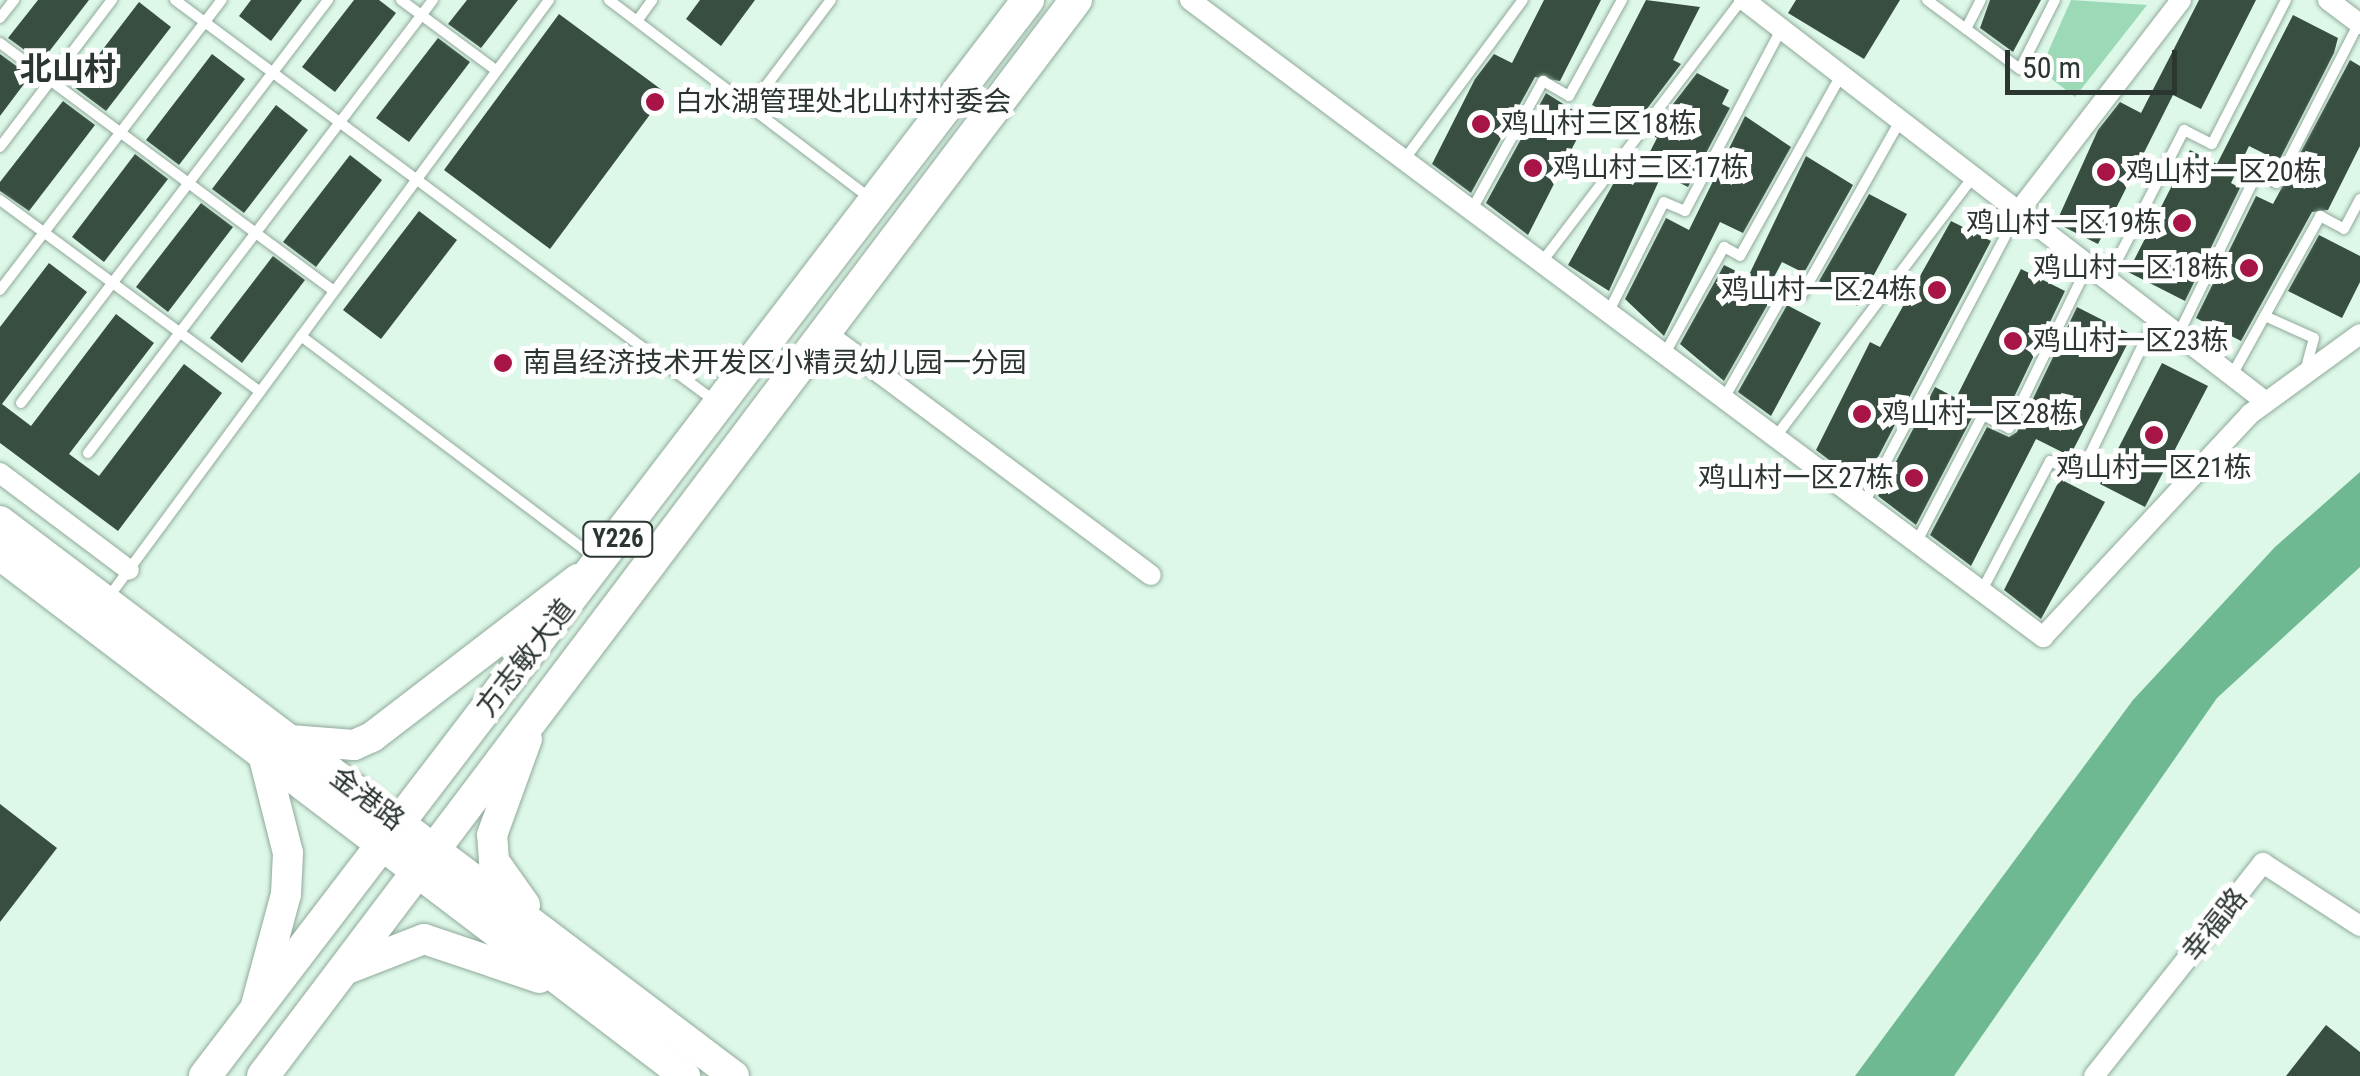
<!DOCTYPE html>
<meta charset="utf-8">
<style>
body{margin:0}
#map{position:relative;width:2360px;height:1076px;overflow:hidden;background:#ddf8e8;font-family:"Roboto Condensed","Noto Sans SC",sans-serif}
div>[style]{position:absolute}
.green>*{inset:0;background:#9cd9b7}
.water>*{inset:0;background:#6fb992}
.building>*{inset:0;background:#374e41}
.roads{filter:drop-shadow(0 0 2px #90a99a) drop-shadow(0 0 2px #90a99a)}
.service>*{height:10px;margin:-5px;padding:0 5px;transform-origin:5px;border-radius:5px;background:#fff}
.minor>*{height:20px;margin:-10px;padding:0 10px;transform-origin:10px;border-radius:10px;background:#fff}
.secondary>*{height:30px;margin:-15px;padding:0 15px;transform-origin:15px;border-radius:15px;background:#fff}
.primary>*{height:32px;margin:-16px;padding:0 16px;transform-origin:16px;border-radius:16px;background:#fff}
.dots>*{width:28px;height:28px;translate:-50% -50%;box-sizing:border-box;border:5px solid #fefefe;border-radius:50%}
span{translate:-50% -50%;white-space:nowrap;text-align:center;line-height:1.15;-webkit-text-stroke:10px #fefefe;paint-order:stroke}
.shield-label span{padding:2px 8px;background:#fefefe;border:2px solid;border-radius:8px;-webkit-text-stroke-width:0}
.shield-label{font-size:25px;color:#2c3630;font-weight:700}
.poi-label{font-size:28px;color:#2c3630}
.left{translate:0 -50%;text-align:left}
.right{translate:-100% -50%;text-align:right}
.street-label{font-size:28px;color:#2c3630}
.quarter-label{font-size:32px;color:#2c3630;font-weight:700}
.scale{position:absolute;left:2005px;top:50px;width:172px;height:45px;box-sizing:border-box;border:5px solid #2c3630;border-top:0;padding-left:12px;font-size:30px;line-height:35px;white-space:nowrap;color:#2c3630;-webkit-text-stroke:8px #fefefe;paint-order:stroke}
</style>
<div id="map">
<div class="green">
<i style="clip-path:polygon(2071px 0,2147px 5px,2075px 97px,2040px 70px)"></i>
</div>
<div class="water">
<i style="clip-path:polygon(2360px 472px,2360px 567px,2217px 698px,1954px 1076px,1855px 1076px,2133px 700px,2275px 547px)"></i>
</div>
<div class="building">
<i style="clip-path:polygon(38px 0,89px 0,41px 62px,8px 38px)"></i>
<i style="clip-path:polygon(251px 0,302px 0,271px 41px,239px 16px)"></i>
<i style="clip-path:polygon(354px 0,379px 0,396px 13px,335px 92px,302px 67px)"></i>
<i style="clip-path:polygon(467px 0,518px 0,481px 48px,448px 24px)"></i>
<i style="clip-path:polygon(700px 0,755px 0,721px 46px,686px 19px)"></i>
<i style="clip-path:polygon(1544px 0,1601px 0,1560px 81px,1535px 77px,1471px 193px,1432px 164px,1475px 79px,1494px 54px,1512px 63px)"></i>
<i style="clip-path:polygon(1646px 0,1700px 7px,1673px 60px,1681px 64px,1634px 126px,1592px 105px)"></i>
<i style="clip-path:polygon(1796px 0,1900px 0,1864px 59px,1788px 13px)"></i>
<i style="clip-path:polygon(1990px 0,2041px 0,2013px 52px,1980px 28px)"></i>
<i style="clip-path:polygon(2199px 0,2256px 0,2201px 109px,2173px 95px,2098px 244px,2056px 223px,2098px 130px,2120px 102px,2141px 113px)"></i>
<i style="clip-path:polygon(139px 2px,171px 27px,106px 111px,74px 87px)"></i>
<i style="clip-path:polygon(559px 14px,666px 93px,550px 249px,444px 170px)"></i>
<i style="clip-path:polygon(2293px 15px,2338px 38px,2334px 53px,2279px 161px,2249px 146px,2231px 183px,2240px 188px,2185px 301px,2128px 272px,2190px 150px,2217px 164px)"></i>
<i style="clip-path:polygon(438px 38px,470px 62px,409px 142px,376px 118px)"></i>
<i style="clip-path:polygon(0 54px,30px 76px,0 116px)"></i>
<i style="clip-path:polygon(212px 54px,245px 79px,179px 165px,146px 140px)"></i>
<i style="clip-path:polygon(2350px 60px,2360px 66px,2360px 146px,2328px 210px,2312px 212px,2241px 341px,2196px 318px,2256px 196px,2273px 204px)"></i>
<i style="clip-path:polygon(1697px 73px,1729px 90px,1722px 104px,1730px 108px,1688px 187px,1662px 174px,1609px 291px,1568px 265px,1617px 177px,1633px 185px,1657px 138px,1650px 134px)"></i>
<i style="clip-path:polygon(1546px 93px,1587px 119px,1528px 235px,1486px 203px)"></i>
<i style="clip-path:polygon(63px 101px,95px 125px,29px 211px,0 191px,0 182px)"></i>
<i style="clip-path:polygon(276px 105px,308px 130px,244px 213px,212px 189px)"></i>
<i style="clip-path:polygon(1745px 116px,1791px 147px,1743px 233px,1720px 222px,1664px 336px,1625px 299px,1666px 218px,1689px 230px)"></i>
<i style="clip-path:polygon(135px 154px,168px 179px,104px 262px,72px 237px)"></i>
<i style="clip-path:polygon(350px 155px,382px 180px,316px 267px,283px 242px)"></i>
<i style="clip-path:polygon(1806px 156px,1853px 185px,1804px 273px,1782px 262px,1765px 294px,1772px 297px,1724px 381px,1680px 344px,1724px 265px,1748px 277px)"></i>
<i style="clip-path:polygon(1869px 194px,1907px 214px,1857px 306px,1819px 281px)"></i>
<i style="clip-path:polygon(201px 203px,233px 227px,168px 312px,136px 287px)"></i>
<i style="clip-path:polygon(419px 211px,457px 240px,381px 339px,343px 310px)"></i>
<i style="clip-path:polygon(1951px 221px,1991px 241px,1863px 486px,1816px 450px,1870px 342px,1880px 347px)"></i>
<i style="clip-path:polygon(2319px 235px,2360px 256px,2360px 282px,2342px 318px,2288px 291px)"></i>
<i style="clip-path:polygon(273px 256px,305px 280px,242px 363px,210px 338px)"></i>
<i style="clip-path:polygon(49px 263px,87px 292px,2px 404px,31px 426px,116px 314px,154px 343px,69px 454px,99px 476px,184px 364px,222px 393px,118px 531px,0 443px,0 327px)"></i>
<i style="clip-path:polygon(2021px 269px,2065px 291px,2005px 416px,1976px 410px,1916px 525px,1878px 496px,1935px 387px,1956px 398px)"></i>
<i style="clip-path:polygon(1787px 305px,1821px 323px,1771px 416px,1738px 392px)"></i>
<i style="clip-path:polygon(2077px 307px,2132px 335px,2070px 456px,2036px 439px,1971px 566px,1930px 535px,1987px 427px,2009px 437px,2017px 432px)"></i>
<i style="clip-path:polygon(2162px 363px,2208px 386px,2145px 507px,2100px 484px)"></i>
<i style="clip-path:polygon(2060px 479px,2105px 502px,2041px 619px,2004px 590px)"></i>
<i style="clip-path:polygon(0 804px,57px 848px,0 922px)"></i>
<i style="clip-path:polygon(2326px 1025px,2360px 1052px,2360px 1076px,2286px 1076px)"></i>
</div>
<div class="roads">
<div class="service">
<i style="left:175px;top:0;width:674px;rotate:36.61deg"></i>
<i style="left:401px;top:0;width:119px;rotate:36.5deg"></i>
<i style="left:609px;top:0;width:329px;rotate:37.2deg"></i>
<i style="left:1927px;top:0;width:116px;rotate:36.6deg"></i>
<i style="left:2020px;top:69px;width:77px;rotate:-63.1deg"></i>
<i style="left:0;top:18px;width:23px;rotate:-52deg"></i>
<i style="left:637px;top:21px;width:26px;rotate:-54deg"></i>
<i style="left:1966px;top:29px;width:33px;rotate:-63deg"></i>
<i style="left:0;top:43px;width:416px;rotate:36.6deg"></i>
<i style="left:750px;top:107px;width:134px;rotate:-52.9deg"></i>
<i style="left:0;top:147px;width:185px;rotate:-52.7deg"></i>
<i style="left:1404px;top:160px;width:199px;rotate:-53.4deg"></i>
<i style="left:0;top:200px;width:323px;rotate:36.4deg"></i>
<i style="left:1471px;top:211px;width:149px;rotate:-61deg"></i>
<i style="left:1543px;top:81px;width:30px;rotate:30deg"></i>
<i style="left:1569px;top:96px;width:110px;rotate:-61.1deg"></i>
<i style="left:1541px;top:263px;width:330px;rotate:-52.7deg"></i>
<i style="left:2107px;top:280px;width:169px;rotate:-62.8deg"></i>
<i style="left:2184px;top:130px;width:31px;rotate:27deg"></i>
<i style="left:2212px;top:144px;width:162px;rotate:-62.8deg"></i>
<i style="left:0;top:290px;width:365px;rotate:-52.6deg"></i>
<i style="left:1608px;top:313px;width:124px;rotate:-63.2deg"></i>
<i style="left:1664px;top:202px;width:23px;rotate:23deg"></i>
<i style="left:1685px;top:211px;width:205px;rotate:-62.1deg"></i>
<i style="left:2267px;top:317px;width:51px;rotate:24.1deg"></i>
<i style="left:2314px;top:338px;width:31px;rotate:105deg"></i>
<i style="left:2178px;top:335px;width:180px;rotate:-64deg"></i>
<i style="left:2257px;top:173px;width:22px;rotate:27deg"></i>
<i style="left:2277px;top:183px;width:180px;rotate:-62.9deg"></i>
<i style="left:301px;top:336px;width:369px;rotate:37deg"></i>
<i style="left:1664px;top:355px;width:124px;rotate:-60.9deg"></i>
<i style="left:1724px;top:247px;width:18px;rotate:29deg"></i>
<i style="left:1740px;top:256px;width:207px;rotate:-60.8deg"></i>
<i style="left:2232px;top:375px;width:182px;rotate:-61deg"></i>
<i style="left:2320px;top:216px;width:27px;rotate:28deg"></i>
<i style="left:2344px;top:229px;width:34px;rotate:-62deg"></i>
<i style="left:1723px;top:400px;width:129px;rotate:-60.3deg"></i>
<i style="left:1787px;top:288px;width:16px;rotate:30deg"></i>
<i style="left:1801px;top:296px;width:201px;rotate:-60.5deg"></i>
<i style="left:21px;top:403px;width:507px;rotate:-52.7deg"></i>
<i style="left:1774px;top:439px;width:329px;rotate:-52.8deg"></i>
<i style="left:88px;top:453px;width:569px;rotate:-52.71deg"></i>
<i style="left:1863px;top:505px;width:331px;rotate:-62.1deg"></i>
<i style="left:1915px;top:545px;width:147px;rotate:-62.4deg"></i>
<i style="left:1983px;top:415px;width:29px;rotate:27deg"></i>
<i style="left:2009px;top:428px;width:181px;rotate:-64.1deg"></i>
<i style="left:1980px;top:594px;width:150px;rotate:-62.2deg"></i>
<i style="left:2050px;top:461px;width:33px;rotate:25deg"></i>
<i style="left:2080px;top:475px;width:174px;rotate:-64.2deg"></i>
<i style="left:108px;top:598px;width:743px;rotate:-53.59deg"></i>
</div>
<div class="minor">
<i style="left:1190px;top:0;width:1065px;rotate:36.75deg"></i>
<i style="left:2043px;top:637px;width:304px;rotate:-47.1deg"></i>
<i style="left:2250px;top:414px;width:136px;rotate:-36deg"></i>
<i style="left:1744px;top:0;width:659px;rotate:37.6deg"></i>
<i style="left:2328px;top:0;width:40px;rotate:37deg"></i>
<i style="left:2018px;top:212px;width:267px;rotate:-52.4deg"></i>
<i style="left:826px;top:333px;width:405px;rotate:36.7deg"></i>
<i style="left:0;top:473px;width:161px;rotate:36.9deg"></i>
<i style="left:2094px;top:1076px;width:272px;rotate:-51.6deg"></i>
<i style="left:2263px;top:863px;width:116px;rotate:33deg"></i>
</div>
<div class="secondary">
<i style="left:0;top:521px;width:920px;rotate:37.09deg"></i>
<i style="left:0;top:555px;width:861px;rotate:37.26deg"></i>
<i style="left:290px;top:740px;width:64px;rotate:4.5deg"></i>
<i style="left:354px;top:745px;width:20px;rotate:-24deg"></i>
<i style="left:372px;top:737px;width:260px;rotate:-37.5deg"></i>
<i style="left:525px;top:905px;width:54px;rotate:-125.2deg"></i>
<i style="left:494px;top:861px;width:26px;rotate:-94deg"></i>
<i style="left:492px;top:835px;width:102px;rotate:-70deg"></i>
<i style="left:342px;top:971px;width:88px;rotate:-21.3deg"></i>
<i style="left:424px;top:939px;width:122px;rotate:18.6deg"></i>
<i style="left:255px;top:1009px;width:119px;rotate:-74.9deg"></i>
<i style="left:286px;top:894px;width:41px;rotate:-87.2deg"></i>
<i style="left:288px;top:853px;width:102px;rotate:-104.2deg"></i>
</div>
<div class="primary">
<i style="left:205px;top:1076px;width:1355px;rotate:-52.59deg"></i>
<i style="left:263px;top:1076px;width:1349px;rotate:-52.93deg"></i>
</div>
</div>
<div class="dots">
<i style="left:655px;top:102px;background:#a91446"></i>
<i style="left:1481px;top:124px;background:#a91446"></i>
<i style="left:1533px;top:168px;background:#a91446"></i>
<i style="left:2106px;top:172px;background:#a91446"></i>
<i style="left:2182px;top:223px;background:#a91446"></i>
<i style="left:2249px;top:268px;background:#a91446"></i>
<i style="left:1937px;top:290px;background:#a91446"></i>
<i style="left:2013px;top:341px;background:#a91446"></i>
<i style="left:503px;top:363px;background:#a91446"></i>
<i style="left:1862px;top:414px;background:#a91446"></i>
<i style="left:2154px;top:435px;background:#a91446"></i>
<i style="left:1914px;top:478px;background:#a91446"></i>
</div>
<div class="shield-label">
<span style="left:618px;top:539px">Y226</span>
</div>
<div class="poi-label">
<span class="left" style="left:675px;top:102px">白水湖管理处北山村村委会</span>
<span class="left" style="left:1501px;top:124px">鸡山村三区18栋</span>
<span class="left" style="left:1553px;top:168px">鸡山村三区17栋</span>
<span class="left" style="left:2126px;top:172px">鸡山村一区20栋</span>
<span class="right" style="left:2162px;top:223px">鸡山村一区19栋</span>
<span class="right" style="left:2229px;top:268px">鸡山村一区18栋</span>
<span class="right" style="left:1917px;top:290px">鸡山村一区24栋</span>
<span class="left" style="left:2033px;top:341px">鸡山村一区23栋</span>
<span class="left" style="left:523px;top:363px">南昌经济技术开发区小精灵幼儿园一分园</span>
<span class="left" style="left:1882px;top:414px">鸡山村一区28栋</span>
<span style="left:2154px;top:468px">鸡山村一区21栋</span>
<span class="right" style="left:1894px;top:478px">鸡山村一区27栋</span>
</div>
<div class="street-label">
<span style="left:526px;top:658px;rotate:-52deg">方志敏大道</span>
<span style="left:367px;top:799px;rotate:37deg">金港路</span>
<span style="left:2215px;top:925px;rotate:-51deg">幸福路</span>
</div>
<div class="quarter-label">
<span style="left:68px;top:69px">北山村</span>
</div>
<div class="scale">50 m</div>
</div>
